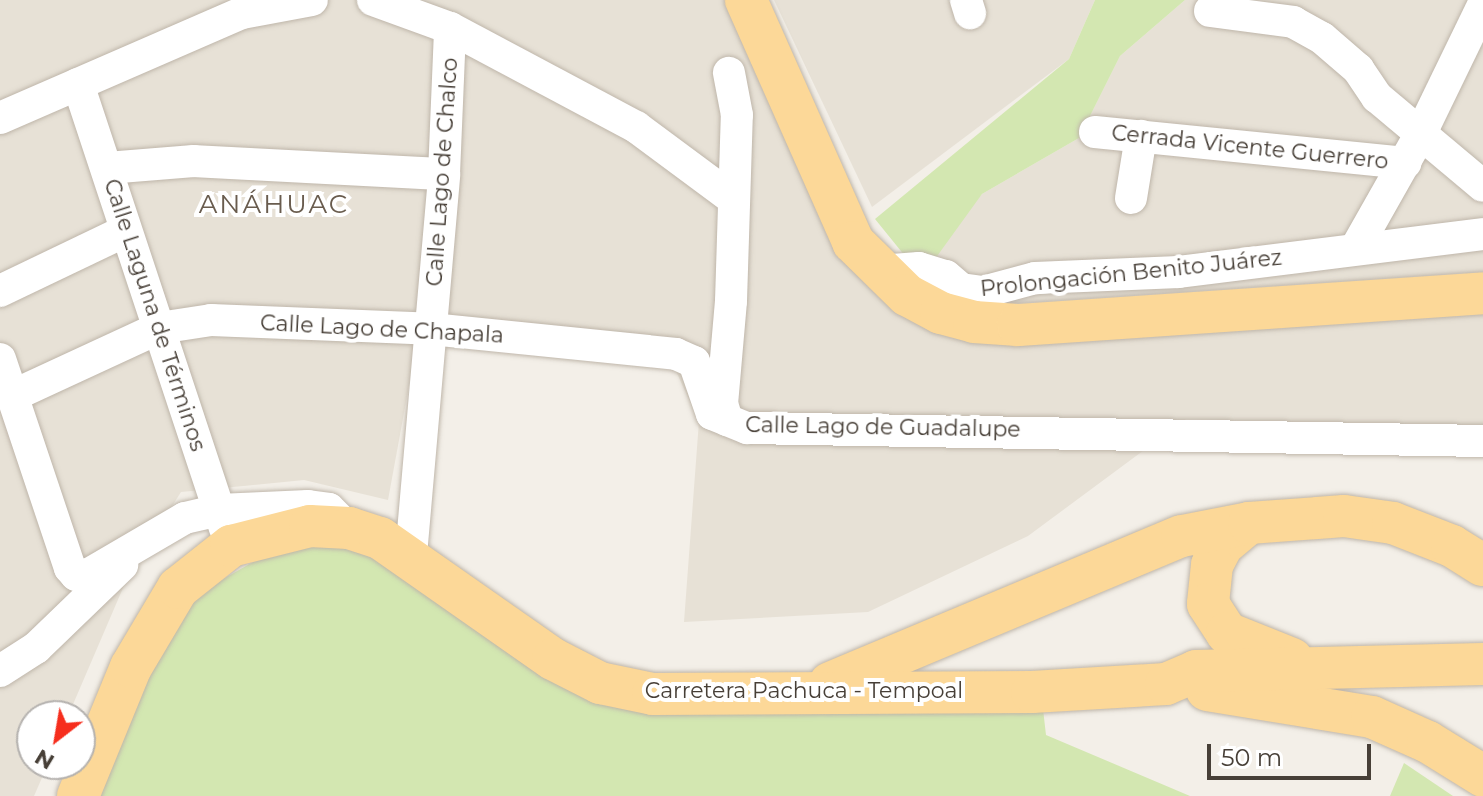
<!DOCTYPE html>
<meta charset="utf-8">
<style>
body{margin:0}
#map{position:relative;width:1483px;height:796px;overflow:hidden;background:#f3efe8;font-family:Montserrat,sans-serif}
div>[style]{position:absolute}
.residential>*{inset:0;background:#e7e1d6}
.green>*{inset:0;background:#d3e7b1}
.roads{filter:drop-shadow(0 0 2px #bfb6aa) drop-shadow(0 0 2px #bfb6aa)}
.minor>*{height:32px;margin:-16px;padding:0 16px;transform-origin:16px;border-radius:16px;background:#fff}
.major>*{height:42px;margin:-21px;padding:0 21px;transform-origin:21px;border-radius:21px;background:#fcd898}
span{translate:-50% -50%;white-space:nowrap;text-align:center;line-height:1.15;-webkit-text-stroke:8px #fff;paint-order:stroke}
.street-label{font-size:22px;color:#473f37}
.quarter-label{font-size:26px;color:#695c4e;letter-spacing:2px}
.north{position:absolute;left:16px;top:700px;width:80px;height:80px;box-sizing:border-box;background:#fff;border:2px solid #b5b2af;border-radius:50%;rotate:211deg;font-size:22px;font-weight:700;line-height:32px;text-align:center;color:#473f37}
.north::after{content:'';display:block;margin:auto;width:28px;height:36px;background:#f62e1d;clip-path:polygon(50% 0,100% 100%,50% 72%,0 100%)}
.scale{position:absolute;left:1207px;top:744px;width:164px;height:36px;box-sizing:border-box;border:4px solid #473f37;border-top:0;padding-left:10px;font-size:24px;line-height:28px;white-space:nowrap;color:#473f37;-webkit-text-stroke:6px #fff;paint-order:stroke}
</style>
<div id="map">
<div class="residential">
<i style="clip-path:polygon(0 0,757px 0,860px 218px,921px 288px,970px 313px,1483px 283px,1483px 428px,1186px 419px,1028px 536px,868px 612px,684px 622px,699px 421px,674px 367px,417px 342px,388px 500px,304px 480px,181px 492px,129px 574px,68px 716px,32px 716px,32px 764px,48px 764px,34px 796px,0 796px)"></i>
<i style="clip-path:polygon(774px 0,1095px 0,1069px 59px,872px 207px)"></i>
<i style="clip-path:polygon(1185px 0,1483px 0,1483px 272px,975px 306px,931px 285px,936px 244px,982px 194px,1079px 138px,1120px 56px)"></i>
</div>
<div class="green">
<i style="clip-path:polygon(1095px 0,1185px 0,1120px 56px,1079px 138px,982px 194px,922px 277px,875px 219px,1069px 59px)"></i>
<i style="clip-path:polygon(332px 542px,405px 571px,549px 669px,1043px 709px,1046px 735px,1190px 796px,98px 796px,157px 657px,197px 594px,272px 551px)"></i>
<i style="clip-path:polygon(1404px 763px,1453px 796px,1390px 796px)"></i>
</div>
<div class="roads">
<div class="minor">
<i style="left:373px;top:0;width:82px;rotate:20deg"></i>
<i style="left:450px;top:28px;width:211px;rotate:28deg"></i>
<i style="left:636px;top:127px;width:119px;rotate:36.5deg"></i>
<i style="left:966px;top:0;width:14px;rotate:73deg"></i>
<i style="left:1210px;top:11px;width:84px;rotate:7.5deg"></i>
<i style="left:1293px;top:22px;width:33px;rotate:29deg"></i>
<i style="left:1322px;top:38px;width:48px;rotate:40.7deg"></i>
<i style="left:1358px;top:69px;width:34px;rotate:56deg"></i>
<i style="left:1377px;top:97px;width:138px;rotate:40deg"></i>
<i style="left:78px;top:84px;width:468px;rotate:71.7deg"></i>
<i style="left:0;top:118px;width:264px;rotate:-23.5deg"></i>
<i style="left:242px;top:13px;width:71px;rotate:-10.5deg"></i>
<i style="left:1095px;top:132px;width:312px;rotate:5.7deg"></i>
<i style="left:107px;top:168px;width:87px;rotate:-4.6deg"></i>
<i style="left:194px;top:161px;width:250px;rotate:3deg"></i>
<i style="left:1131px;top:198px;width:63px;rotate:-80.8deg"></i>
<i style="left:1356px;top:248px;width:130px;rotate:-60.5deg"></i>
<i style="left:1420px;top:135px;width:144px;rotate:-64.1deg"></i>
<i style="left:879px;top:271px;width:40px;rotate:-4.3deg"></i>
<i style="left:919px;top:268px;width:28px;rotate:17deg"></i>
<i style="left:946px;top:276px;width:20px;rotate:41deg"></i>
<i style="left:961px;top:289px;width:22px;rotate:8deg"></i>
<i style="left:983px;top:292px;width:54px;rotate:-15.1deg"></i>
<i style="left:1035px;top:278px;width:144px;rotate:-2.4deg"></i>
<i style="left:1179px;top:272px;width:306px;rotate:-7.1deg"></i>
<i style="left:0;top:291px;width:139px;rotate:-25.6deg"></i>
<i style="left:0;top:359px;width:220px;rotate:71.5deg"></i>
<i style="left:70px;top:568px;width:9px;rotate:49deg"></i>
<i style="left:76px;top:575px;width:13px;rotate:-4deg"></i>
<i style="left:89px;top:574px;width:111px;rotate:-30.3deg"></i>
<i style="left:185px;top:518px;width:35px;rotate:-13deg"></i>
<i style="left:219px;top:510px;width:89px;rotate:-2.6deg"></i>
<i style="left:308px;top:506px;width:21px;rotate:8deg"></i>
<i style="left:329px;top:509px;width:17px;rotate:45deg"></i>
<i style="left:12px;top:396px;width:162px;rotate:-24.8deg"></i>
<i style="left:159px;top:328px;width:53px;rotate:-8.7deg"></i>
<i style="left:211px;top:320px;width:220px;rotate:2.3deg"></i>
<i style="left:431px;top:329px;width:246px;rotate:5.8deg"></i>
<i style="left:676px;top:354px;width:20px;rotate:24deg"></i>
<i style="left:694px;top:362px;width:55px;rotate:70.9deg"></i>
<i style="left:712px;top:414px;width:38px;rotate:22deg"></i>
<i style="left:747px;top:428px;width:736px;rotate:1.01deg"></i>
<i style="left:727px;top:420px;width:17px;rotate:-107deg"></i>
<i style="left:722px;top:404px;width:103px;rotate:-85deg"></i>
<i style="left:731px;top:301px;width:186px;rotate:-88.2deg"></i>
<i style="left:737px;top:115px;width:43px;rotate:-100.8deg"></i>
<i style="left:411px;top:555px;width:382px;rotate:-85deg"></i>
<i style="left:444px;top:174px;width:146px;rotate:-87.6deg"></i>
<i style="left:0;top:671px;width:43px;rotate:-32.6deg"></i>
<i style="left:36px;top:648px;width:120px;rotate:-44deg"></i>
</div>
<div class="major">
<i style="left:746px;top:0;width:265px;rotate:66.1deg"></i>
<i style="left:853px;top:242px;width:76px;rotate:44.5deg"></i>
<i style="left:907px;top:295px;width:38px;rotate:28deg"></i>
<i style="left:941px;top:313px;width:34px;rotate:15deg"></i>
<i style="left:974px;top:322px;width:44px;rotate:3.9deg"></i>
<i style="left:1018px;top:325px;width:466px;rotate:-3.9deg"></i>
<i style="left:1249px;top:523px;width:35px;rotate:140deg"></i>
<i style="left:1222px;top:546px;width:21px;rotate:118deg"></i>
<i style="left:1212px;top:565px;width:39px;rotate:96deg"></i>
<i style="left:1208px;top:604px;width:35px;rotate:57deg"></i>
<i style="left:1227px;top:633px;width:70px;rotate:21.8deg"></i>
<i style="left:830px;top:683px;width:381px;rotate:-22.7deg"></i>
<i style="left:1182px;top:536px;width:68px;rotate:-11deg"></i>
<i style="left:1249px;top:523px;width:95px;rotate:-4.2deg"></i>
<i style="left:1344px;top:516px;width:49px;rotate:8.1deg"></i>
<i style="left:1393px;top:523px;width:63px;rotate:21.3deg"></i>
<i style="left:1452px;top:546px;width:36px;rotate:32deg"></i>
<i style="left:1207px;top:690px;width:167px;rotate:9.3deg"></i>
<i style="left:1372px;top:717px;width:61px;rotate:24.1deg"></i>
<i style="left:1428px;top:742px;width:65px;rotate:31.7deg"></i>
<i style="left:78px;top:796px;width:139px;rotate:-67.7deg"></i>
<i style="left:131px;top:667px;width:92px;rotate:-59.3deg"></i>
<i style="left:178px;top:588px;width:68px;rotate:-38.4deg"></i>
<i style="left:231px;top:546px;width:81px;rotate:-14.2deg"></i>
<i style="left:310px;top:526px;width:39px;rotate:3deg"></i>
<i style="left:349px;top:528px;width:33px;rotate:18deg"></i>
<i style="left:380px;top:538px;width:211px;rotate:35deg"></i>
<i style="left:553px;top:659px;width:53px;rotate:27.1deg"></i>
<i style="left:600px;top:683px;width:54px;rotate:11.7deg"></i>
<i style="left:653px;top:694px;width:379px;rotate:-0.3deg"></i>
<i style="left:1032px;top:692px;width:134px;rotate:-3.4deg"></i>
<i style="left:1166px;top:684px;width:33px;rotate:-23deg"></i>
<i style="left:1196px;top:671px;width:287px;rotate:-1.4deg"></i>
</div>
</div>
<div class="street-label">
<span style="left:1250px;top:147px;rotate:6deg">Cerrada Vicente Guerrero</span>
<span style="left:442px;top:172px;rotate:-86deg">Calle Lago de Chalco</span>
<span style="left:1131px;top:273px;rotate:-6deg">Prolongación Benito Juárez</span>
<span style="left:155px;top:315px;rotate:72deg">Calle Laguna de Términos</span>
<span style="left:382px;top:329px;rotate:3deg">Calle Lago de Chapala</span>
<span style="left:883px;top:427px;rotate:1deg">Calle Lago de Guadalupe</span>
<span style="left:804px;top:691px">Carretera Pachuca - Tempoal</span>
</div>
<div class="quarter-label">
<span style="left:274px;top:205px">ANÁHUAC</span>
</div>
<div class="north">N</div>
<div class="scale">50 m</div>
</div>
